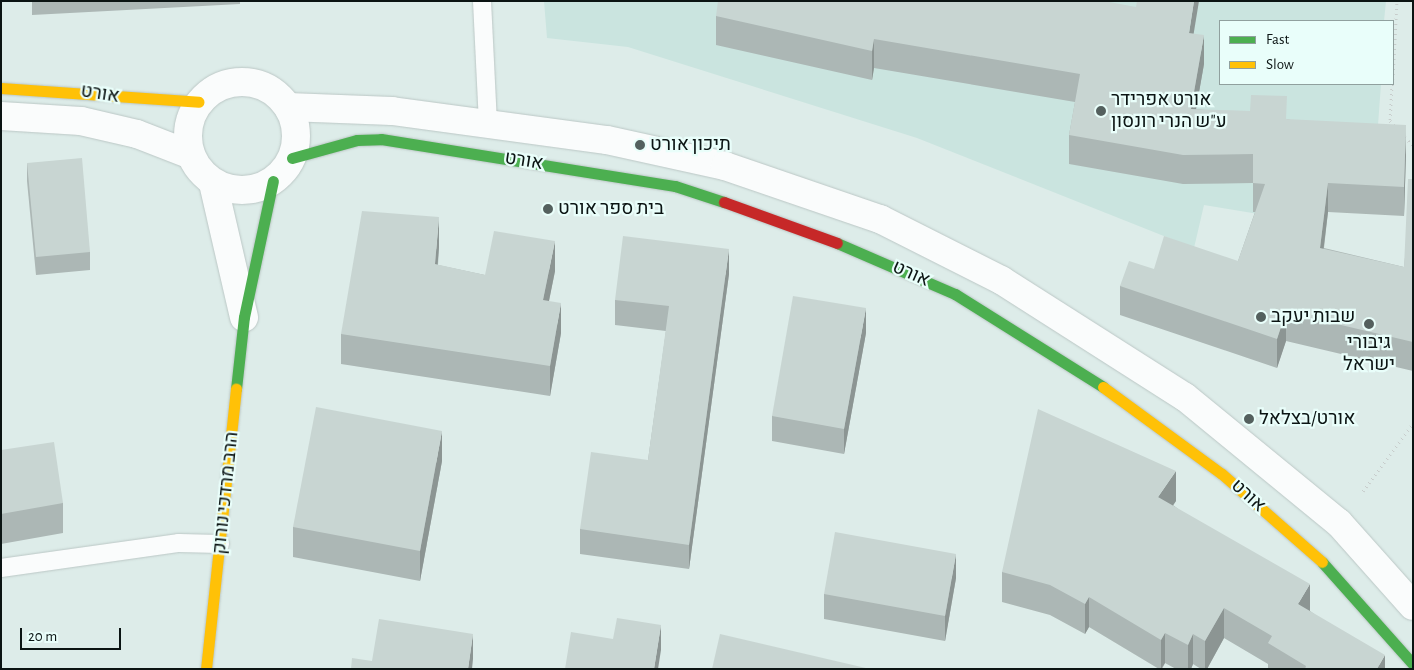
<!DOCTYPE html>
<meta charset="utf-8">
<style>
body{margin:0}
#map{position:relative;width:1414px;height:670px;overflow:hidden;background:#ddece9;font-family:"Alegreya Sans",Heebo,sans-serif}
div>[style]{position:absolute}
.built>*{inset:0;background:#cae4df}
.path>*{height:3px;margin-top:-1.5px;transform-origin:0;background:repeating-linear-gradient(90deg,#c7cccb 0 1px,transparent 0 5px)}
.roads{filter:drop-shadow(0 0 1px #bbc7c5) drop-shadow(0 0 1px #bbc7c5)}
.lane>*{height:18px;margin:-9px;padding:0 9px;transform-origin:9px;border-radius:9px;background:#fafcfc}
.street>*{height:28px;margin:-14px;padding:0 14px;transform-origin:14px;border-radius:14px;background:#fafcfc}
.street>.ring{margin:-14px;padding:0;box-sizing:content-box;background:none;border:28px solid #fafcfc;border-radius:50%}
.fast>*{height:11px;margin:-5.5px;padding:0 5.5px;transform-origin:5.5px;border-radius:5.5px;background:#4caf50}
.slow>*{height:11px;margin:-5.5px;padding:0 5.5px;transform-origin:5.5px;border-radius:5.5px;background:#ffc107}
.jam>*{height:11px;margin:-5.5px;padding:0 5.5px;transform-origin:5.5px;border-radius:5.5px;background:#c62828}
.wall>*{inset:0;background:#acb7b5}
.shaded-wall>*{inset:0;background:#8c9593}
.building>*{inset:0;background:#c8d5d2}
.dots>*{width:14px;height:14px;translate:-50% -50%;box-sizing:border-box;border:2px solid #e9fefa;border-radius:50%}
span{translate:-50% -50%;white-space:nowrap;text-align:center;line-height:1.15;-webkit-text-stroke:4.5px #e9fefa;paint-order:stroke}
.street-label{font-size:19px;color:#0b1413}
.poi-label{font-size:19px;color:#0b1413}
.left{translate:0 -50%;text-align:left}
.frame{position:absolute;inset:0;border:2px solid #0b1413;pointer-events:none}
.legend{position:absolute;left:1219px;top:20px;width:175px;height:65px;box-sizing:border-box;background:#e9fefa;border:1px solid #90a09e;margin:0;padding:6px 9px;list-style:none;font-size:15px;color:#0b1413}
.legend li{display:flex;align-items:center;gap:10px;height:25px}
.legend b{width:25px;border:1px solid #90a09e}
.scale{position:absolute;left:20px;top:628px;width:101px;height:22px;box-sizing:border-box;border:2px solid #0b1413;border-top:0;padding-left:6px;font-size:15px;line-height:18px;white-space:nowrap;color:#0b1413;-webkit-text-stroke:4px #e9fefa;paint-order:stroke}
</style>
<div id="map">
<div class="built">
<i style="clip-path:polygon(544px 1px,1386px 1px,1384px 21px,1220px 21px,1220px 84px,1381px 84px,1378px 125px,1314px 223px,1204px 205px,1194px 248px,917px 138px,628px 47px,547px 38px)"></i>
</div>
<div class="path">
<i style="left:1393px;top:79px;width:78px;rotate:-87.1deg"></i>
<i style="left:1392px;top:84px;width:37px;rotate:93deg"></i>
<i style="left:1390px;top:121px;width:8px;rotate:45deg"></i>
<i style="left:1405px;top:137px;width:12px;rotate:48deg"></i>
<i style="left:1363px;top:491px;width:84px;rotate:-53.7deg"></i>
</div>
<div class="roads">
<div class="lane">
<i style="left:482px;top:1px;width:122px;rotate:87.2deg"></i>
<i style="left:1px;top:568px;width:180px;rotate:-8deg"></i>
<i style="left:179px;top:543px;width:41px;rotate:1.4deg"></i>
</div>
<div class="street">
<i class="ring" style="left:188px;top:82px;width:80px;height:80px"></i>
<i style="left:288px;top:107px;width:104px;rotate:2.2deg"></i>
<i style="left:392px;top:111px;width:217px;rotate:7.7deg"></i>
<i style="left:607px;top:140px;width:121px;rotate:12.4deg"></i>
<i style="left:725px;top:166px;width:164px;rotate:18.9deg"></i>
<i style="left:880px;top:219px;width:136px;rotate:26.8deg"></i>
<i style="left:1001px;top:280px;width:218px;rotate:32.5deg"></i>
<i style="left:1185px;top:397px;width:199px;rotate:39.3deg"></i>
<i style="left:1339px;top:523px;width:111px;rotate:48.3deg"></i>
<i style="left:1px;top:116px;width:80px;rotate:3.6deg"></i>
<i style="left:81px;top:121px;width:57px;rotate:13.1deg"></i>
<i style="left:137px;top:134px;width:58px;rotate:21.3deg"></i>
<i style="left:213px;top:183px;width:138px;rotate:77deg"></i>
</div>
<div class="fast">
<i style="left:292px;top:158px;width:67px;rotate:-15.5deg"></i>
<i style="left:357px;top:140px;width:24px;rotate:-2deg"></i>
<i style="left:381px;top:139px;width:298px;rotate:9.1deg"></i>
<i style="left:675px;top:186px;width:52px;rotate:18.1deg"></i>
<i style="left:837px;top:243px;width:129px;rotate:23.4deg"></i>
<i style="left:955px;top:294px;width:175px;rotate:32.1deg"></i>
<i style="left:236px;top:389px;width:72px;rotate:-83.7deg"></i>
<i style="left:244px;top:317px;width:139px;rotate:-78deg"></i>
<i style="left:1322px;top:562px;width:137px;rotate:48.3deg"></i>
</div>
<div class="slow">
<i style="left:1px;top:88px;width:198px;rotate:4deg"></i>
<i style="left:1103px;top:387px;width:147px;rotate:36.2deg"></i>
<i style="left:1222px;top:474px;width:133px;rotate:41.3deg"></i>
<i style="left:206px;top:669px;width:282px;rotate:-83.9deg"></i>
</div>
<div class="jam">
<i style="left:724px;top:202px;width:120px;rotate:19.9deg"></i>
</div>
</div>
<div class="wall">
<i style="clip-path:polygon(32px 1px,240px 1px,240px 4px,32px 15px)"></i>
<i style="clip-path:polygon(716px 16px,1194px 34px,1204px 64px,1196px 109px,1287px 119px,1406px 154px,1404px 216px,1328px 212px,1324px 248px,1404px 267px,1413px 179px,1413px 371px,1286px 341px,1277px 368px,1120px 315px,1120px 286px,1154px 269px,1238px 261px,1255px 212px,1253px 212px,1253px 183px,1183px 184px,1069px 164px,1069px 135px,1075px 102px,874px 68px,872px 80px,716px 45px)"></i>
<i style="clip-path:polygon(27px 163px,90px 252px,90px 270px,36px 275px,27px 181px)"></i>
<i style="clip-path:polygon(439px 247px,438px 265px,485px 275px,555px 271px,549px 301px,561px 333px,550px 396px,341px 364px,341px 334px)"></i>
<i style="clip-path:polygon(729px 274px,689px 569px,580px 554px,580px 529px,648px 460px,666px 331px,615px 325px,615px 300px)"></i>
<i style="clip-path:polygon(866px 333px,844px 454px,772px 441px,772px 416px)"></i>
<i style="clip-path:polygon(1px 450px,63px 503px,63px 533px,1px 544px)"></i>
<i style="clip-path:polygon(442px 461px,420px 581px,293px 557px,293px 527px)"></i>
<i style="clip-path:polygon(1176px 501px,1173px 505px,1385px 669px,1268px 669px,1268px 664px,1224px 638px,1207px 669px,1201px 669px,1193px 664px,1191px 669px,1176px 669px,1165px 663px,1162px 669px,1159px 669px,1089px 627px,1085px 634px,1050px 615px,1002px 602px,1002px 572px)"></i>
<i style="clip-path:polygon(956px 578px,945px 641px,824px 619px,824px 594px)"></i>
</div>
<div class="shaded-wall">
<i style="clip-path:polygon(1194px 1px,1199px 1px,1189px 62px,1189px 33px)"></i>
<i style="clip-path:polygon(1204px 35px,1204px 64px,1191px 138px,1191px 109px)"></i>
<i style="clip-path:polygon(874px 39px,874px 68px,872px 80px,872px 51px)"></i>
<i style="clip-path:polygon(1406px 125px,1406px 154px,1404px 216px,1404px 187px)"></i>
<i style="clip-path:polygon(1328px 183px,1328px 212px,1320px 277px,1320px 248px)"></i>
<i style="clip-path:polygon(439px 217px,439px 247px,435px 294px,435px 264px)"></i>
<i style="clip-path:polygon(555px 241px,555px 271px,543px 330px,543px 300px)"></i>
<i style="clip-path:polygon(729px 249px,729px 274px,689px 569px,689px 545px)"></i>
<i style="clip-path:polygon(561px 303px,561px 333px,550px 396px,550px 366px)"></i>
<i style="clip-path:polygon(866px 308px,866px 333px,844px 454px,844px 429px)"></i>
<i style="clip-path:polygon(1286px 312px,1286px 341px,1277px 368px,1277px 339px)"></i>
<i style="clip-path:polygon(442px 431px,442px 461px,420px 581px,420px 551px)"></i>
<i style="clip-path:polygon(1176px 471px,1176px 501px,1158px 527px,1158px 497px)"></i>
<i style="clip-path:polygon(956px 554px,956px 578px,945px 641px,945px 616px)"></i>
<i style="clip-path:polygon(1310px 584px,1310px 614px,1298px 604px)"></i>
<i style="clip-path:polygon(1089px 597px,1089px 627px,1085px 634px,1085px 604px)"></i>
<i style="clip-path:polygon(1224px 608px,1224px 638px,1207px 669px,1205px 669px,1205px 641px)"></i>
<i style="clip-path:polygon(661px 625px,661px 650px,658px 669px,654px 669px)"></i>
<i style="clip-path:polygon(1165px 633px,1165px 663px,1161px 669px,1161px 640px)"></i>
<i style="clip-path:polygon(473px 634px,473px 659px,472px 669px,468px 669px)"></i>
<i style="clip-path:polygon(1193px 634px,1193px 664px,1191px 669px,1188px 669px,1188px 645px)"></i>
<i style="clip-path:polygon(1385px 655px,1385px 669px,1377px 669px)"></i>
</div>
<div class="building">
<i style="clip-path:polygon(718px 1px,1104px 1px,1136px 7px,1137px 1px,1194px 1px,1189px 33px,1204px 35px,1191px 109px,1250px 111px,1251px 95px,1287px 96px,1286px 119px,1406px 125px,1404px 187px,1328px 183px,1320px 248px,1404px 267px,1408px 179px,1413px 179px,1413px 342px,1286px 312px,1277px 339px,1120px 286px,1129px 261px,1154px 269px,1164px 236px,1238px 261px,1265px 184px,1253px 183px,1253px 154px,1183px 155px,1069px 135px,1080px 74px,874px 39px,872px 51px,716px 16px)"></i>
<i style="clip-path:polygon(82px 158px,90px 252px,36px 257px,27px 163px)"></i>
<i style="clip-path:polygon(362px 211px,439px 217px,435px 264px,485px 275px,494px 231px,555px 241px,543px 300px,561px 303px,550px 366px,341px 334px)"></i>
<i style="clip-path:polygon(623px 236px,729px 249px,689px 545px,580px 529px,591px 452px,648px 460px,669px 306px,615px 300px)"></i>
<i style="clip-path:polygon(793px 296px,866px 308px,844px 429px,772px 416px)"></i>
<i style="clip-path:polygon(316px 407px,442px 431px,420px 551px,293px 527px)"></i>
<i style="clip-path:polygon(1038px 409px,1176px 471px,1158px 497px,1310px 584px,1298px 604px,1385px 655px,1377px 669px,1305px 669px,1306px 666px,1268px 643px,1272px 636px,1224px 608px,1205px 641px,1193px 634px,1188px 645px,1165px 633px,1161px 640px,1089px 597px,1085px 604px,1050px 585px,1002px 572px)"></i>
<i style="clip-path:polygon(54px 442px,63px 503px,1px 514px,1px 450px)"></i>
<i style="clip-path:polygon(835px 532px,956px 554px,945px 616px,824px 594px)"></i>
<i style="clip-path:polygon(617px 618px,661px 625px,654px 669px,565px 669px,571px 632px,613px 639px)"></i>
<i style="clip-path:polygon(379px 619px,473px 634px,468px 669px,351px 669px,352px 658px,372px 661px)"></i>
<i style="clip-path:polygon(720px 634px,870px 669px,712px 669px)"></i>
</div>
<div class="dots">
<i style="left:1101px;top:111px;background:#54605e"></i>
<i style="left:640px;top:145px;background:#54605e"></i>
<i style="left:548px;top:209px;background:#54605e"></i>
<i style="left:1261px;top:317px;background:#54605e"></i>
<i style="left:1369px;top:324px;background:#54605e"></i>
<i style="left:1249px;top:419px;background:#54605e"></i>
</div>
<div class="street-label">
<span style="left:100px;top:94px;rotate:9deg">אורט</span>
<span style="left:524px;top:161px;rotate:9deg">אורט</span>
<span style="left:911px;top:274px;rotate:24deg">אורט</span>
<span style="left:226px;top:493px;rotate:-84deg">הרב מרדכי נורוק</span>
<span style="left:1248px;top:496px;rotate:42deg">אורט</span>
</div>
<div class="poi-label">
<span class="left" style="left:1111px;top:111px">אורט אפרידר<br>ע"ש הנרי רונסון</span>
<span class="left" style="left:650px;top:145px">תיכון אורט</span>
<span class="left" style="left:558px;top:209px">בית ספר אורט</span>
<span class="left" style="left:1271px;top:317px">שבות יעקב</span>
<span style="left:1369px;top:354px">גיבורי<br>ישראל</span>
<span class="left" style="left:1259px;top:419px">אורט/בצלאל</span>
</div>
<div class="frame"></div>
<ul class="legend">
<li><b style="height:6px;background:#4caf50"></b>Fast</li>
<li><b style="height:6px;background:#ffc107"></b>Slow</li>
</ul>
<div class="scale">20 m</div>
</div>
